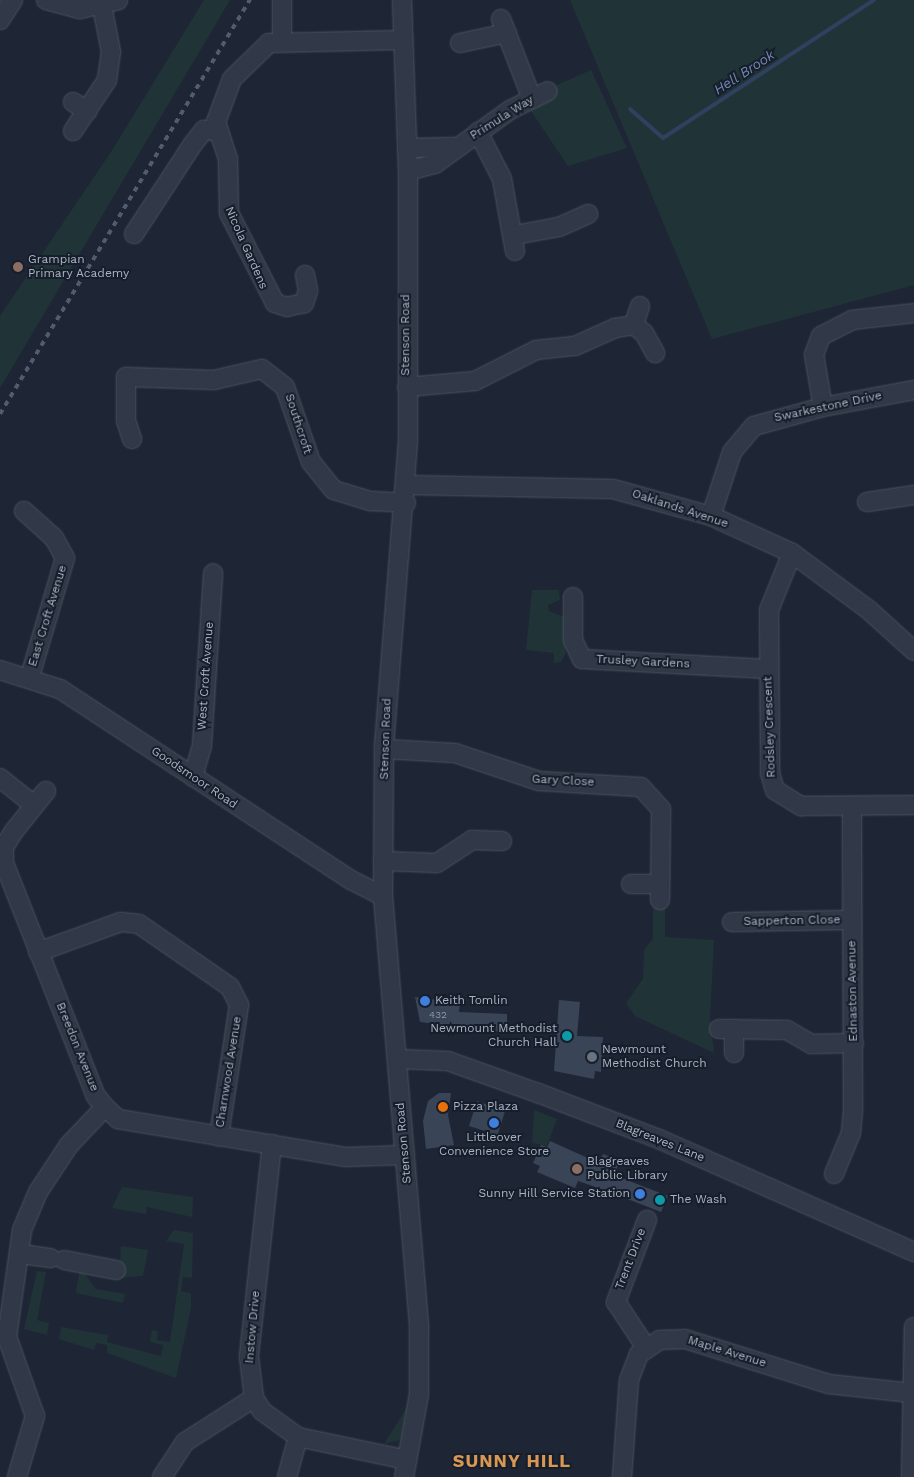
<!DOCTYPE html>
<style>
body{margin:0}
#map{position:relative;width:914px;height:1477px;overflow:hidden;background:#1e2636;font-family:"Work Sans",sans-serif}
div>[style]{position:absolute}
.green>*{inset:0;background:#203337}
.stream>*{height:4px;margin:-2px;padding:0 2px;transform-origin:2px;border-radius:2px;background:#30405f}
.building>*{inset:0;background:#394457}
.roads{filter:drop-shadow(0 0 1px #4c5362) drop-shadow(0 0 1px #4c5362)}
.minor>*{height:18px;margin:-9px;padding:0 9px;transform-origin:9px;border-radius:9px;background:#313847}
.rail>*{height:4px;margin-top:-2px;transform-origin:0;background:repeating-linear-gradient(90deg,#535c6e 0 5px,transparent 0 10px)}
.dots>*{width:14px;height:14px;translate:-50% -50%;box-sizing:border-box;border:2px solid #171e2b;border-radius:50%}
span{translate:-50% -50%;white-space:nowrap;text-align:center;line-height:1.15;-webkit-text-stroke:4px #171e2b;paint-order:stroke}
.number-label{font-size:10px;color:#8e97a9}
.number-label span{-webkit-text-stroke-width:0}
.street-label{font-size:12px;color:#abb3c4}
.poi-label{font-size:12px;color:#abb3c4}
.left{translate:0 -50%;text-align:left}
.right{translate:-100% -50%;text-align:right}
.water-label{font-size:14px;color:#7186af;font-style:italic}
.district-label{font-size:18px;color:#d89752;font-weight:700;letter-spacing:1px}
</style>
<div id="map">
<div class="green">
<i style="clip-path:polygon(204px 0,230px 0,0 388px,0 316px,111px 152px)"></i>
<i style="clip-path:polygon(570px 0,914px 0,914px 285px,712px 339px)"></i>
<i style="clip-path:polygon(591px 70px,627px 148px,568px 166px,529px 108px,557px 94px,555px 86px)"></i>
<i style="clip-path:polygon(532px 590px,559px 590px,560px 600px,548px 605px,549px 611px,565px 617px,566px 653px,561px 662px,554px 663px,554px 653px,526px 650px)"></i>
<i style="clip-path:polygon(653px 904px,665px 904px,665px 937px,714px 940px,710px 1018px,714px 1053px,635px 1016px,626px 1003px,643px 979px,644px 950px,653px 939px)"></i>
<i style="clip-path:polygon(534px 1110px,557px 1119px,547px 1146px,532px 1143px)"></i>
<i style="clip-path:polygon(122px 1187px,193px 1197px,192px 1217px,147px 1207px,146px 1214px,112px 1208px)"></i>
<i style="clip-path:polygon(174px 1230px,193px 1233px,192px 1278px,183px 1277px,181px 1291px,191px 1293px,191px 1308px,176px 1378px,107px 1353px,107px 1345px,96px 1343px,94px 1350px,59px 1339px,61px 1327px,108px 1335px,107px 1342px,161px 1356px,163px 1345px,150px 1342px,152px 1330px,158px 1331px,157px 1340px,170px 1342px,184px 1244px,166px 1241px)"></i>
<i style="clip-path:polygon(121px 1246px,148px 1250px,143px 1276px,119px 1278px)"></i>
<i style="clip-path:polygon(80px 1267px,96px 1289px,125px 1294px,123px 1303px,76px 1293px)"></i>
<i style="clip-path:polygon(37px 1271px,46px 1272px,37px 1320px,49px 1323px,47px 1335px,24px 1329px)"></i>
<i style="clip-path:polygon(406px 1409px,400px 1440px,384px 1444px)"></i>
</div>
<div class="stream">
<i style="left:630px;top:109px;width:44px;rotate:41.3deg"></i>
<i style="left:663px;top:138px;width:252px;rotate:-33.2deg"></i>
</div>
<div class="building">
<i style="clip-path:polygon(415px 997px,460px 1003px,459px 1012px,507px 1014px,507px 1033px,420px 1022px)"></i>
<i style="clip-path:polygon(559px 1000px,580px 1002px,577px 1036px,603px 1037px,601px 1072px,595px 1071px,594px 1079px,554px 1071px)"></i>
<i style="clip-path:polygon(439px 1093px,451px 1093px,448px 1115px,454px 1145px,426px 1149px,423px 1121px,428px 1101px)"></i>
<i style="clip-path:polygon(477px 1101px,505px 1111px,496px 1140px,484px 1136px,485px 1131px,469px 1126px)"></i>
<i style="clip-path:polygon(550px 1141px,599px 1163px,603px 1154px,620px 1161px,614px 1175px,668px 1196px,661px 1212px,607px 1191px,578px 1181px,575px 1188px,537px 1172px,540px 1166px,533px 1163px,541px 1145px,547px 1147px)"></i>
</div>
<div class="roads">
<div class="minor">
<i style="left:46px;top:0;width:35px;rotate:15deg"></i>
<i style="left:80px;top:9px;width:39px;rotate:-13deg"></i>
<i style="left:282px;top:0;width:40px;rotate:90deg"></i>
<i style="left:402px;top:0;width:171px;rotate:88deg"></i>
<i style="left:408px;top:171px;width:270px;rotate:90deg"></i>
<i style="left:408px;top:441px;width:309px;rotate:94.5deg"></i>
<i style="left:384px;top:749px;width:147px;rotate:90.4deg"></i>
<i style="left:383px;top:896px;width:434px;rotate:85.2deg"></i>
<i style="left:419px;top:1329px;width:65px;rotate:90deg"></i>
<i style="left:419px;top:1394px;width:84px;rotate:100.2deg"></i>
<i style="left:501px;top:19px;width:86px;rotate:68.8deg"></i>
<i style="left:0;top:20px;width:24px;rotate:-57deg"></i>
<i style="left:460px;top:43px;width:48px;rotate:-12deg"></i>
<i style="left:73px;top:102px;width:17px;rotate:33deg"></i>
<i style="left:73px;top:131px;width:61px;rotate:-56.3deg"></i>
<i style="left:107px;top:80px;width:28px;rotate:-82deg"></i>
<i style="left:111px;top:52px;width:47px;rotate:-101.1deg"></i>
<i style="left:478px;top:132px;width:53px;rotate:62.9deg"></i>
<i style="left:502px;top:179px;width:73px;rotate:79.8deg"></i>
<i style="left:407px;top:148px;width:49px;rotate:-1.2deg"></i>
<i style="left:408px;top:171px;width:28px;rotate:-15deg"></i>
<i style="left:435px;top:164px;width:92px;rotate:-35.8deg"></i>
<i style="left:510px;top:110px;width:42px;rotate:-26.6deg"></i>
<i style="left:134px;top:234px;width:108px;rotate:-56.8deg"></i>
<i style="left:193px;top:144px;width:18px;rotate:-52deg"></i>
<i style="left:204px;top:130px;width:15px;rotate:4deg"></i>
<i style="left:515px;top:235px;width:45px;rotate:-10.3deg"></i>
<i style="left:559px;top:227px;width:32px;rotate:-24deg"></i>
<i style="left:305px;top:275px;width:16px;rotate:79deg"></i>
<i style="left:308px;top:291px;width:13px;rotate:108deg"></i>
<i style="left:304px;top:303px;width:17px;rotate:167deg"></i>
<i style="left:287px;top:307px;width:13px;rotate:-162deg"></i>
<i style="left:275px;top:303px;width:101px;rotate:-117.1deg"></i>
<i style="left:229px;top:213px;width:54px;rotate:-91.1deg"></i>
<i style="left:228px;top:159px;width:39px;rotate:-108deg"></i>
<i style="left:216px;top:122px;width:46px;rotate:-69.6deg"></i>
<i style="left:232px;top:79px;width:52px;rotate:-44.2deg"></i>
<i style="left:269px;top:43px;width:134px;rotate:-1.3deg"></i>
<i style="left:640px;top:306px;width:20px;rotate:108deg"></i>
<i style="left:634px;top:325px;width:13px;rotate:39deg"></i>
<i style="left:644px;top:333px;width:23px;rotate:61deg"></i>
<i style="left:407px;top:387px;width:68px;rotate:-5deg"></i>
<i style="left:475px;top:381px;width:68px;rotate:-26.9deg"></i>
<i style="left:536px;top:350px;width:39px;rotate:-6deg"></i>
<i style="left:575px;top:346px;width:44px;rotate:-24.2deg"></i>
<i style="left:615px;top:328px;width:19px;rotate:-9deg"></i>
<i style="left:823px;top:407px;width:53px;rotate:-99.8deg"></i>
<i style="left:814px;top:355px;width:20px;rotate:-70deg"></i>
<i style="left:821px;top:336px;width:35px;rotate:-27deg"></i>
<i style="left:852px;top:320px;width:62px;rotate:-6.4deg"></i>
<i style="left:132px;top:439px;width:19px;rotate:-108deg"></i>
<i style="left:126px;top:421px;width:44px;rotate:-90deg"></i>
<i style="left:126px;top:377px;width:88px;rotate:2deg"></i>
<i style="left:214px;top:380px;width:49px;rotate:-12.9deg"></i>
<i style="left:262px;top:369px;width:29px;rotate:38deg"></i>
<i style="left:285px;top:387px;width:79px;rotate:70.9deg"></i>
<i style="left:311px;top:462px;width:36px;rotate:51deg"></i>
<i style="left:334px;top:490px;width:39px;rotate:17deg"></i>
<i style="left:371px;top:501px;width:35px;rotate:3deg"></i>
<i style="left:407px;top:485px;width:206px;rotate:1.1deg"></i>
<i style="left:613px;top:489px;width:102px;rotate:15.4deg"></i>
<i style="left:711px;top:516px;width:89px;rotate:24.6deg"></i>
<i style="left:792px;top:553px;width:97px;rotate:36.6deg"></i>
<i style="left:870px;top:611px;width:59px;rotate:42.3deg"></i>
<i style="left:867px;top:502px;width:48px;rotate:-8.5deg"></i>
<i style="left:24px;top:511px;width:40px;rotate:42deg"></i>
<i style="left:54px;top:538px;width:23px;rotate:61deg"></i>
<i style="left:65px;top:558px;width:123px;rotate:106.5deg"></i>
<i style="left:711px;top:516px;width:67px;rotate:-71.8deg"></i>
<i style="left:732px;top:452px;width:34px;rotate:-50deg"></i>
<i style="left:754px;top:426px;width:72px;rotate:-15.4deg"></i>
<i style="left:823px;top:407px;width:93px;rotate:-10.6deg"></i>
<i style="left:792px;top:553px;width:61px;rotate:112deg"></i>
<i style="left:769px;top:610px;width:163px;rotate:89.6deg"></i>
<i style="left:770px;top:773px;width:18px;rotate:74deg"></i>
<i style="left:775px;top:790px;width:31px;rotate:32deg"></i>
<i style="left:801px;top:806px;width:113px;rotate:-0.5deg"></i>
<i style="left:573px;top:597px;width:43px;rotate:90deg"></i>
<i style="left:573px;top:640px;width:21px;rotate:65deg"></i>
<i style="left:582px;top:659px;width:187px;rotate:3.1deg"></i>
<i style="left:0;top:670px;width:63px;rotate:17.6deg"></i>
<i style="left:60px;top:689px;width:348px;rotate:33.3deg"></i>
<i style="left:351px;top:880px;width:36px;rotate:27deg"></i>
<i style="left:384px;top:749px;width:71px;rotate:3.2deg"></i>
<i style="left:455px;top:753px;width:89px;rotate:18.4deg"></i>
<i style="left:539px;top:781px;width:102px;rotate:3.4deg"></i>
<i style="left:641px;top:787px;width:30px;rotate:48deg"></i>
<i style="left:661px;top:809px;width:91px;rotate:90.6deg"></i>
<i style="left:193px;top:777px;width:33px;rotate:-74deg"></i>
<i style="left:202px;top:745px;width:172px;rotate:-86.3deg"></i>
<i style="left:0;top:778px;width:43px;rotate:38.5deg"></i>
<i style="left:46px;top:791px;width:51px;rotate:128.7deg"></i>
<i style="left:14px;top:831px;width:19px;rotate:122deg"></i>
<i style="left:4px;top:847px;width:16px;rotate:90deg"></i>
<i style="left:4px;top:863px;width:251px;rotate:68.5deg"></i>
<i style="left:96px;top:1096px;width:14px;rotate:51deg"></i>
<i style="left:105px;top:1107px;width:18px;rotate:43deg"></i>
<i style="left:118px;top:1119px;width:230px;rotate:9.5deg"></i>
<i style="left:345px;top:1157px;width:60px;rotate:-1.9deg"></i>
<i style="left:383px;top:861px;width:54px;rotate:2.1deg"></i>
<i style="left:437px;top:863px;width:42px;rotate:-33.3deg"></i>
<i style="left:472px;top:840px;width:30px;rotate:2deg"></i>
<i style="left:631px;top:884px;width:29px"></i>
<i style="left:732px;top:922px;width:120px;rotate:-1deg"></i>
<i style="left:38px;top:952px;width:88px;rotate:-19.9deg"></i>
<i style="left:121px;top:922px;width:18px;rotate:6deg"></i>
<i style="left:139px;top:924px;width:111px;rotate:34.7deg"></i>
<i style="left:230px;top:987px;width:20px;rotate:63deg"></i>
<i style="left:239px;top:1005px;width:133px;rotate:98.7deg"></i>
<i style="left:719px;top:1029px;width:68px;rotate:0.8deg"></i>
<i style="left:787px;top:1030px;width:28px;rotate:30deg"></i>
<i style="left:811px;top:1044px;width:43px;rotate:-1.3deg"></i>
<i style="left:734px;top:1053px;width:24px;rotate:-90deg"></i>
<i style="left:397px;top:1059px;width:51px;rotate:2.2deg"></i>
<i style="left:448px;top:1061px;width:96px;rotate:19.6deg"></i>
<i style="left:538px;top:1093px;width:129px;rotate:20.8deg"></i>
<i style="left:659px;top:1139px;width:279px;rotate:23.9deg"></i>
<i style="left:272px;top:1144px;width:214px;rotate:96.2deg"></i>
<i style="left:249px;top:1357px;width:41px;rotate:83deg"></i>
<i style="left:254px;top:1398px;width:15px;rotate:58deg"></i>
<i style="left:262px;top:1411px;width:44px;rotate:35.8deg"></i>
<i style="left:298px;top:1437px;width:111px;rotate:11.9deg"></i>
<i style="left:834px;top:1174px;width:44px;rotate:-67.5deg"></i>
<i style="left:851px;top:1133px;width:22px;rotate:-85deg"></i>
<i style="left:853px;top:1111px;width:305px;rotate:-90.2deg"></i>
<i style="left:647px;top:1220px;width:88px;rotate:110.7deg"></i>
<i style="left:616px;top:1302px;width:56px;rotate:56.6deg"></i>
<i style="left:21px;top:1254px;width:30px;rotate:8deg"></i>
<i style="left:64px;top:1260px;width:53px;rotate:10.9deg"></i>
<i style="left:17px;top:1477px;width:64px;rotate:-73.6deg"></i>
<i style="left:35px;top:1416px;width:84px;rotate:-109.5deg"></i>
<i style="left:7px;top:1337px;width:108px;rotate:-82deg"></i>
<i style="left:22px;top:1230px;width:41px;rotate:-67.2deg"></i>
<i style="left:38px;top:1192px;width:56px;rotate:-56.6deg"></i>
<i style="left:69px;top:1145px;width:52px;rotate:-46.5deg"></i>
<i style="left:162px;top:1477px;width:42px;rotate:-56.7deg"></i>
<i style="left:185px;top:1442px;width:82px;rotate:-32.5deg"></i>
<i style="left:287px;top:1477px;width:41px;rotate:-74.6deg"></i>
<i style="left:622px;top:1477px;width:97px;rotate:-85.9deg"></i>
<i style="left:629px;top:1380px;width:28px;rotate:-69deg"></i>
<i style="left:639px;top:1354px;width:25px;rotate:-34deg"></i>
<i style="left:660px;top:1340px;width:25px;rotate:-2deg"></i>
<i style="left:685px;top:1339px;width:151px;rotate:17.4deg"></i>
<i style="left:829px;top:1384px;width:83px;rotate:6.2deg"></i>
<i style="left:911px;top:1477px;width:150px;rotate:-88.9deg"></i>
</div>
</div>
<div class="rail">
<i style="left:0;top:414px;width:484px;rotate:-58.9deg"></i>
</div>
<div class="dots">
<i style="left:18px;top:267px;background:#8d6e63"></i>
<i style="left:425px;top:1001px;background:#3f7fe0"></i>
<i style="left:567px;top:1036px;background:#0f9aa8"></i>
<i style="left:592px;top:1057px;background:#6b7280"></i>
<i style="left:443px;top:1107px;background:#e8710a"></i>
<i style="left:494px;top:1123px;background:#3f7fe0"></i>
<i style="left:577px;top:1169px;background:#8d6e63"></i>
<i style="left:640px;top:1194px;background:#3f7fe0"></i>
<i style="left:660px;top:1200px;background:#0f9aa8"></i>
</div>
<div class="number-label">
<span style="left:438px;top:1015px">432</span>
</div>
<div class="street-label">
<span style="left:502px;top:118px;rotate:-32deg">Primula Way</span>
<span style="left:246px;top:248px;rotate:66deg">Nicola Gardens</span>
<span style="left:406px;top:335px;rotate:-90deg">Stenson Road</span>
<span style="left:828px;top:407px;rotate:-12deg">Swarkestone Drive</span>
<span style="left:298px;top:424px;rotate:72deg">Southcroft</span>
<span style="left:680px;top:509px;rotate:18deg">Oaklands Avenue</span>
<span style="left:48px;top:616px;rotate:-73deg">East Croft Avenue</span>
<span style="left:643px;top:662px;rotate:3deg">Trusley Gardens</span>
<span style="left:206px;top:676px;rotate:-86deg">West Croft Avenue</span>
<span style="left:770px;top:727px;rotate:-92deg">Rodsley Crescent</span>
<span style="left:386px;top:739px;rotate:-88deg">Stenson Road</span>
<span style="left:194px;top:778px;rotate:34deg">Goodsmoor Road</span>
<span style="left:563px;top:781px;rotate:3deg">Gary Close</span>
<span style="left:792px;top:921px;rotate:-1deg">Sapperton Close</span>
<span style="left:853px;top:991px;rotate:-91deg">Ednaston Avenue</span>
<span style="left:77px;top:1047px;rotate:68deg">Breedon Avenue</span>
<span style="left:229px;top:1072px;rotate:-81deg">Charnwood Avenue</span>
<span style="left:660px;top:1141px;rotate:22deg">Blagreaves Lane</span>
<span style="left:404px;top:1143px;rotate:-95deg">Stenson Road</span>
<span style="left:631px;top:1259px;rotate:-69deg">Trent Drive</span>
<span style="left:253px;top:1327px;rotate:-85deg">Instow Drive</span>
<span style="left:727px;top:1352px;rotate:17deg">Maple Avenue</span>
</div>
<div class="poi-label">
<span class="left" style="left:28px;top:267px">Grampian<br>Primary Academy</span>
<span class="left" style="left:435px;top:1001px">Keith Tomlin</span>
<span class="right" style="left:557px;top:1036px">Newmount Methodist<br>Church Hall</span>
<span class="left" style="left:602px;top:1057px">Newmount<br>Methodist Church</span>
<span class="left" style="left:453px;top:1107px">Pizza Plaza</span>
<span style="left:494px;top:1145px">Littleover<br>Convenience Store</span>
<span class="left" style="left:587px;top:1169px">Blagreaves<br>Public Library</span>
<span class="right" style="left:630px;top:1194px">Sunny Hill Service Station</span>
<span class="left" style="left:670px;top:1200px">The Wash</span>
</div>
<div class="water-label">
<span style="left:744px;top:72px;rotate:-33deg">Hell Brook</span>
</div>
<div class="district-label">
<span style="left:512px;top:1461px">SUNNY HILL</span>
</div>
</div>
